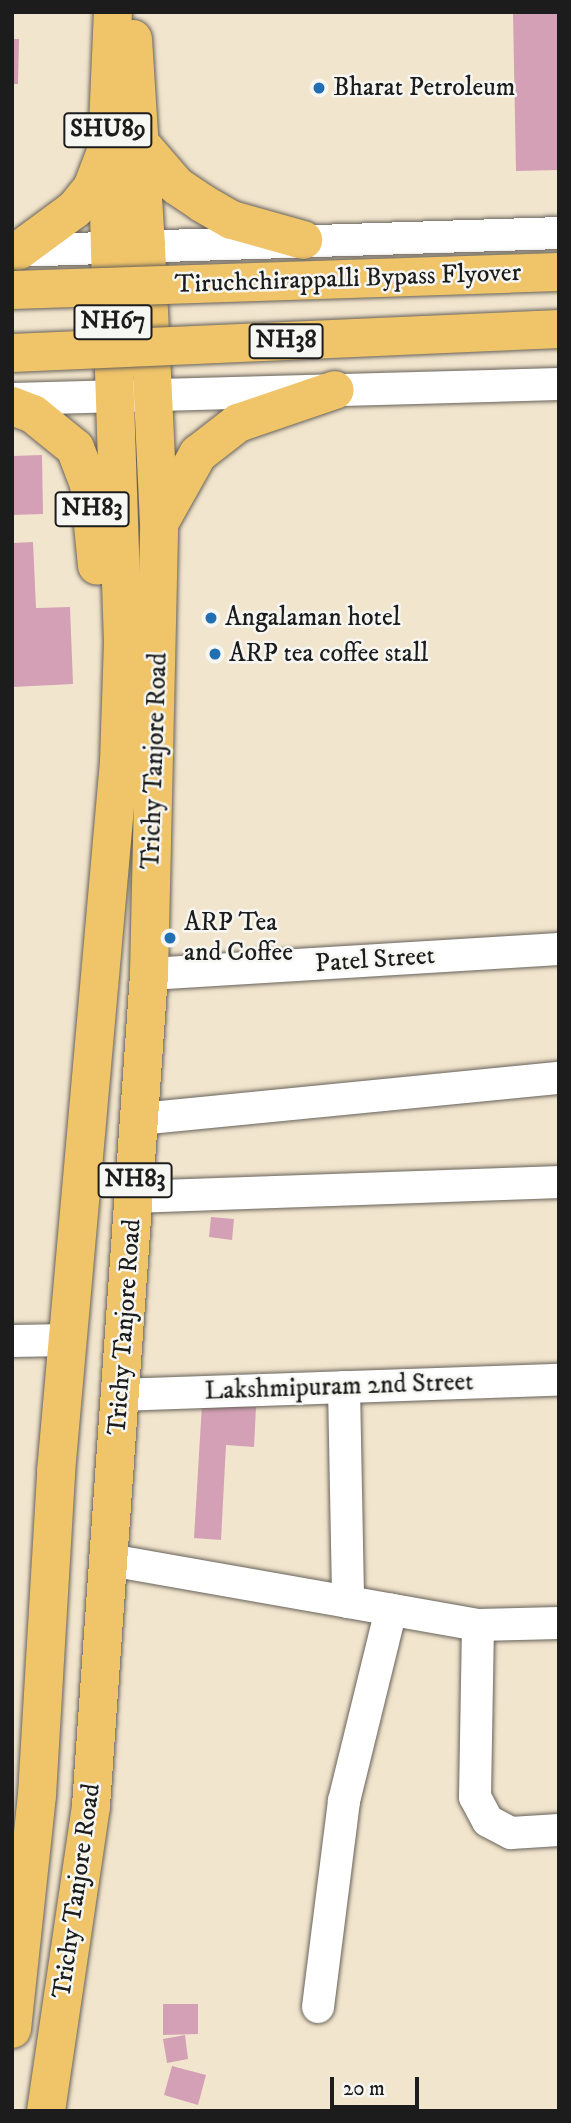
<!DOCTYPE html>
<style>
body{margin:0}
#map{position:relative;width:571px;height:2123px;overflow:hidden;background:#f2e5cd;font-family:"IM FELL DW Pica",serif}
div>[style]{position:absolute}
.building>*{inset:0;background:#d4a0b5}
.roads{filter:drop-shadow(0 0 2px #67625a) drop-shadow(0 0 2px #67625a)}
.minor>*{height:32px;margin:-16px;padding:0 16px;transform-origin:16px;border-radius:16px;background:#fff}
.major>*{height:38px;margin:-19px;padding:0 19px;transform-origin:19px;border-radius:19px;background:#f0c469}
.highway>*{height:38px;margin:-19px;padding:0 19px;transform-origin:19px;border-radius:19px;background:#f0c469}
.bridges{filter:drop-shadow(0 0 2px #67625a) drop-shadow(0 0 2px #67625a)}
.highway-bridge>*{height:38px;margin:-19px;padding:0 19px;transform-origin:19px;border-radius:19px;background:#f0c469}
.dots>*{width:19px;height:19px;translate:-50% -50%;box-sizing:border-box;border:4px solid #f6f6f2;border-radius:50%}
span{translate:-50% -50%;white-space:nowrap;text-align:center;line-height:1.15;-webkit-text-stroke:5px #f6f6f2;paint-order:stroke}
.shield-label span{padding:2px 5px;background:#f6f6f2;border:2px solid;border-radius:5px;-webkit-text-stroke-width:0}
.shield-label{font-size:24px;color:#1c1c1c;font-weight:700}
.poi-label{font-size:26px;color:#1c1c1c}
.left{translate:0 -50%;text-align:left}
.street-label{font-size:26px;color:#1c1c1c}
.frame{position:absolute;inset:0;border:14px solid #1c1c1c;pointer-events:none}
.scale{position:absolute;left:330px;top:2077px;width:89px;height:32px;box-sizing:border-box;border:4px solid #1c1c1c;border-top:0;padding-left:9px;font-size:21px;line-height:24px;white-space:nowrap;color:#1c1c1c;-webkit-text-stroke:5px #f6f6f2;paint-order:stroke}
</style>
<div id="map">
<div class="building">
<i style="clip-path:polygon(513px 12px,558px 12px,559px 170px,516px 171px)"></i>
<i style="clip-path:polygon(12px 39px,19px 39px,18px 84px,12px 84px)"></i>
<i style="clip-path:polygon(42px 455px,43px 514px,12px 515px,12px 456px)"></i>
<i style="clip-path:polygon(33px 542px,36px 608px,70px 607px,73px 684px,12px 687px,12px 543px)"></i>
<i style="clip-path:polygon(211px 1217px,234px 1219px,232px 1240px,209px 1237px)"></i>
<i style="clip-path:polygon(202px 1404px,256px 1407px,254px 1447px,226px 1445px,221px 1540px,194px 1538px)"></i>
<i style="clip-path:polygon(163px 2004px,198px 2004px,198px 2034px,163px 2035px)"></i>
<i style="clip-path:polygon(185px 2035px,188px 2059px,167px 2063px,163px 2039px)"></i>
<i style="clip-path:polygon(172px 2066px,206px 2075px,198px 2105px,164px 2095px)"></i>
</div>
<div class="roads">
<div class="minor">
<i style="left:12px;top:251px;width:547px;rotate:-1.88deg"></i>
<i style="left:12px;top:399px;width:547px;rotate:-1.57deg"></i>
<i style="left:149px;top:974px;width:411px;rotate:-3.5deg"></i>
<i style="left:139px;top:1119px;width:422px;rotate:-5.6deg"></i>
<i style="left:134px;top:1197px;width:425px;rotate:-2deg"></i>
<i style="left:12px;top:1341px;width:57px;rotate:-1deg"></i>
<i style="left:344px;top:1387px;width:215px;rotate:88.9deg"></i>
<i style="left:348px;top:1602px;width:132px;rotate:10deg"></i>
<i style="left:478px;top:1625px;width:81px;rotate:-1.4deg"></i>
<i style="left:120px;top:1395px;width:439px;rotate:-2deg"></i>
<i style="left:110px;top:1560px;width:242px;rotate:10deg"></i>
<i style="left:478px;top:1625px;width:172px;rotate:91deg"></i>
<i style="left:475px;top:1797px;width:27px;rotate:62deg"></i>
<i style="left:488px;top:1821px;width:26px;rotate:28deg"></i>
<i style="left:511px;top:1833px;width:48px;rotate:-3.6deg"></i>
<i style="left:318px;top:2007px;width:208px;rotate:-82.8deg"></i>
<i style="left:344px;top:1801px;width:197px;rotate:-76.2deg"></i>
</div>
<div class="major">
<i style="left:133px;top:39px;width:207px;rotate:86.4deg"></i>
<i style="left:138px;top:141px;width:60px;rotate:49.1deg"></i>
<i style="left:177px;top:186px;width:30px;rotate:34deg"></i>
<i style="left:202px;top:203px;width:34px;rotate:30deg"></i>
<i style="left:232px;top:220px;width:74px;rotate:15.7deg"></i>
<i style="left:110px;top:247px;width:99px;rotate:-91.7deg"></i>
<i style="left:107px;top:148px;width:136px;rotate:-87.5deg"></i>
<i style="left:18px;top:251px;width:71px;rotate:-36.4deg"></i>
<i style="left:75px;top:209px;width:27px;rotate:-51deg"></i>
<i style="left:92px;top:188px;width:36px;rotate:-69deg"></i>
</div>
<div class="highway">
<i style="left:12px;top:406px;width:22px;rotate:21deg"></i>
<i style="left:33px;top:414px;width:54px;rotate:39deg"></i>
<i style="left:75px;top:448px;width:39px;rotate:69deg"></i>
<i style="left:89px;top:484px;width:82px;rotate:84.4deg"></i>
<i style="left:161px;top:520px;width:76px;rotate:-60.7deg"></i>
<i style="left:198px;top:454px;width:51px;rotate:-37.8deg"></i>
<i style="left:238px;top:423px;width:102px;rotate:-18.8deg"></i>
<i style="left:12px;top:2029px;width:235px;rotate:-83.9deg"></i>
<i style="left:37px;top:1795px;width:324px;rotate:-86.6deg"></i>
<i style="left:56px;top:1472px;width:713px;rotate:-84.93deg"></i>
<i style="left:119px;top:762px;width:120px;rotate:-88.1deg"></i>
<i style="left:123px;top:642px;width:395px;rotate:-91.9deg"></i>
<i style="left:46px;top:2111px;width:308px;rotate:-81.6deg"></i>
<i style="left:91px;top:1806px;width:834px;rotate:-86.01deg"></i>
<i style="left:149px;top:974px;width:451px;rotate:-88.7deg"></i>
<i style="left:159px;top:523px;width:277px;rotate:-92.7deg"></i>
</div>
</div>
<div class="bridges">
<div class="highway-bridge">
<i style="left:12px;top:290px;width:547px;rotate:-1.88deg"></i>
<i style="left:12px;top:353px;width:548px;rotate:-2.51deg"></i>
</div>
</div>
<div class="dots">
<i style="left:319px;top:88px;background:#1f6fb2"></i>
<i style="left:211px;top:618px;background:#1f6fb2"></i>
<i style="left:215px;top:654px;background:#1f6fb2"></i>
<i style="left:170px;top:938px;background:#1f6fb2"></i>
</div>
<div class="shield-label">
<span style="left:108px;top:130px">SHU89</span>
<span style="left:113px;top:322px">NH67</span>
<span style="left:286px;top:341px">NH38</span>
<span style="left:92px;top:509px">NH83</span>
<span style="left:135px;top:1180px">NH83</span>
</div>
<div class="poi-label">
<span class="left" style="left:333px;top:88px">Bharat Petroleum</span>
<span class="left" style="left:225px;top:618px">Angalaman hotel</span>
<span class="left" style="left:229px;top:654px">ARP tea coffee stall</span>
<span class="left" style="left:184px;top:938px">ARP Tea<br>and Coffee</span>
</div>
<div class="street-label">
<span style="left:348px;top:279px;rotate:-2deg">Tiruchchirappalli Bypass Flyover</span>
<span style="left:155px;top:761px;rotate:-88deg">Trichy Tanjore Road</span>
<span style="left:375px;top:960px;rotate:-4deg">Patel Street</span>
<span style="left:125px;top:1327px;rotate:-86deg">Trichy Tanjore Road</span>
<span style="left:339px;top:1387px;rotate:-2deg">Lakshmipuram 2nd Street</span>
<span style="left:77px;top:1891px;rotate:-82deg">Trichy Tanjore Road</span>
</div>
<div class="frame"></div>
<div class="scale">20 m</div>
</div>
